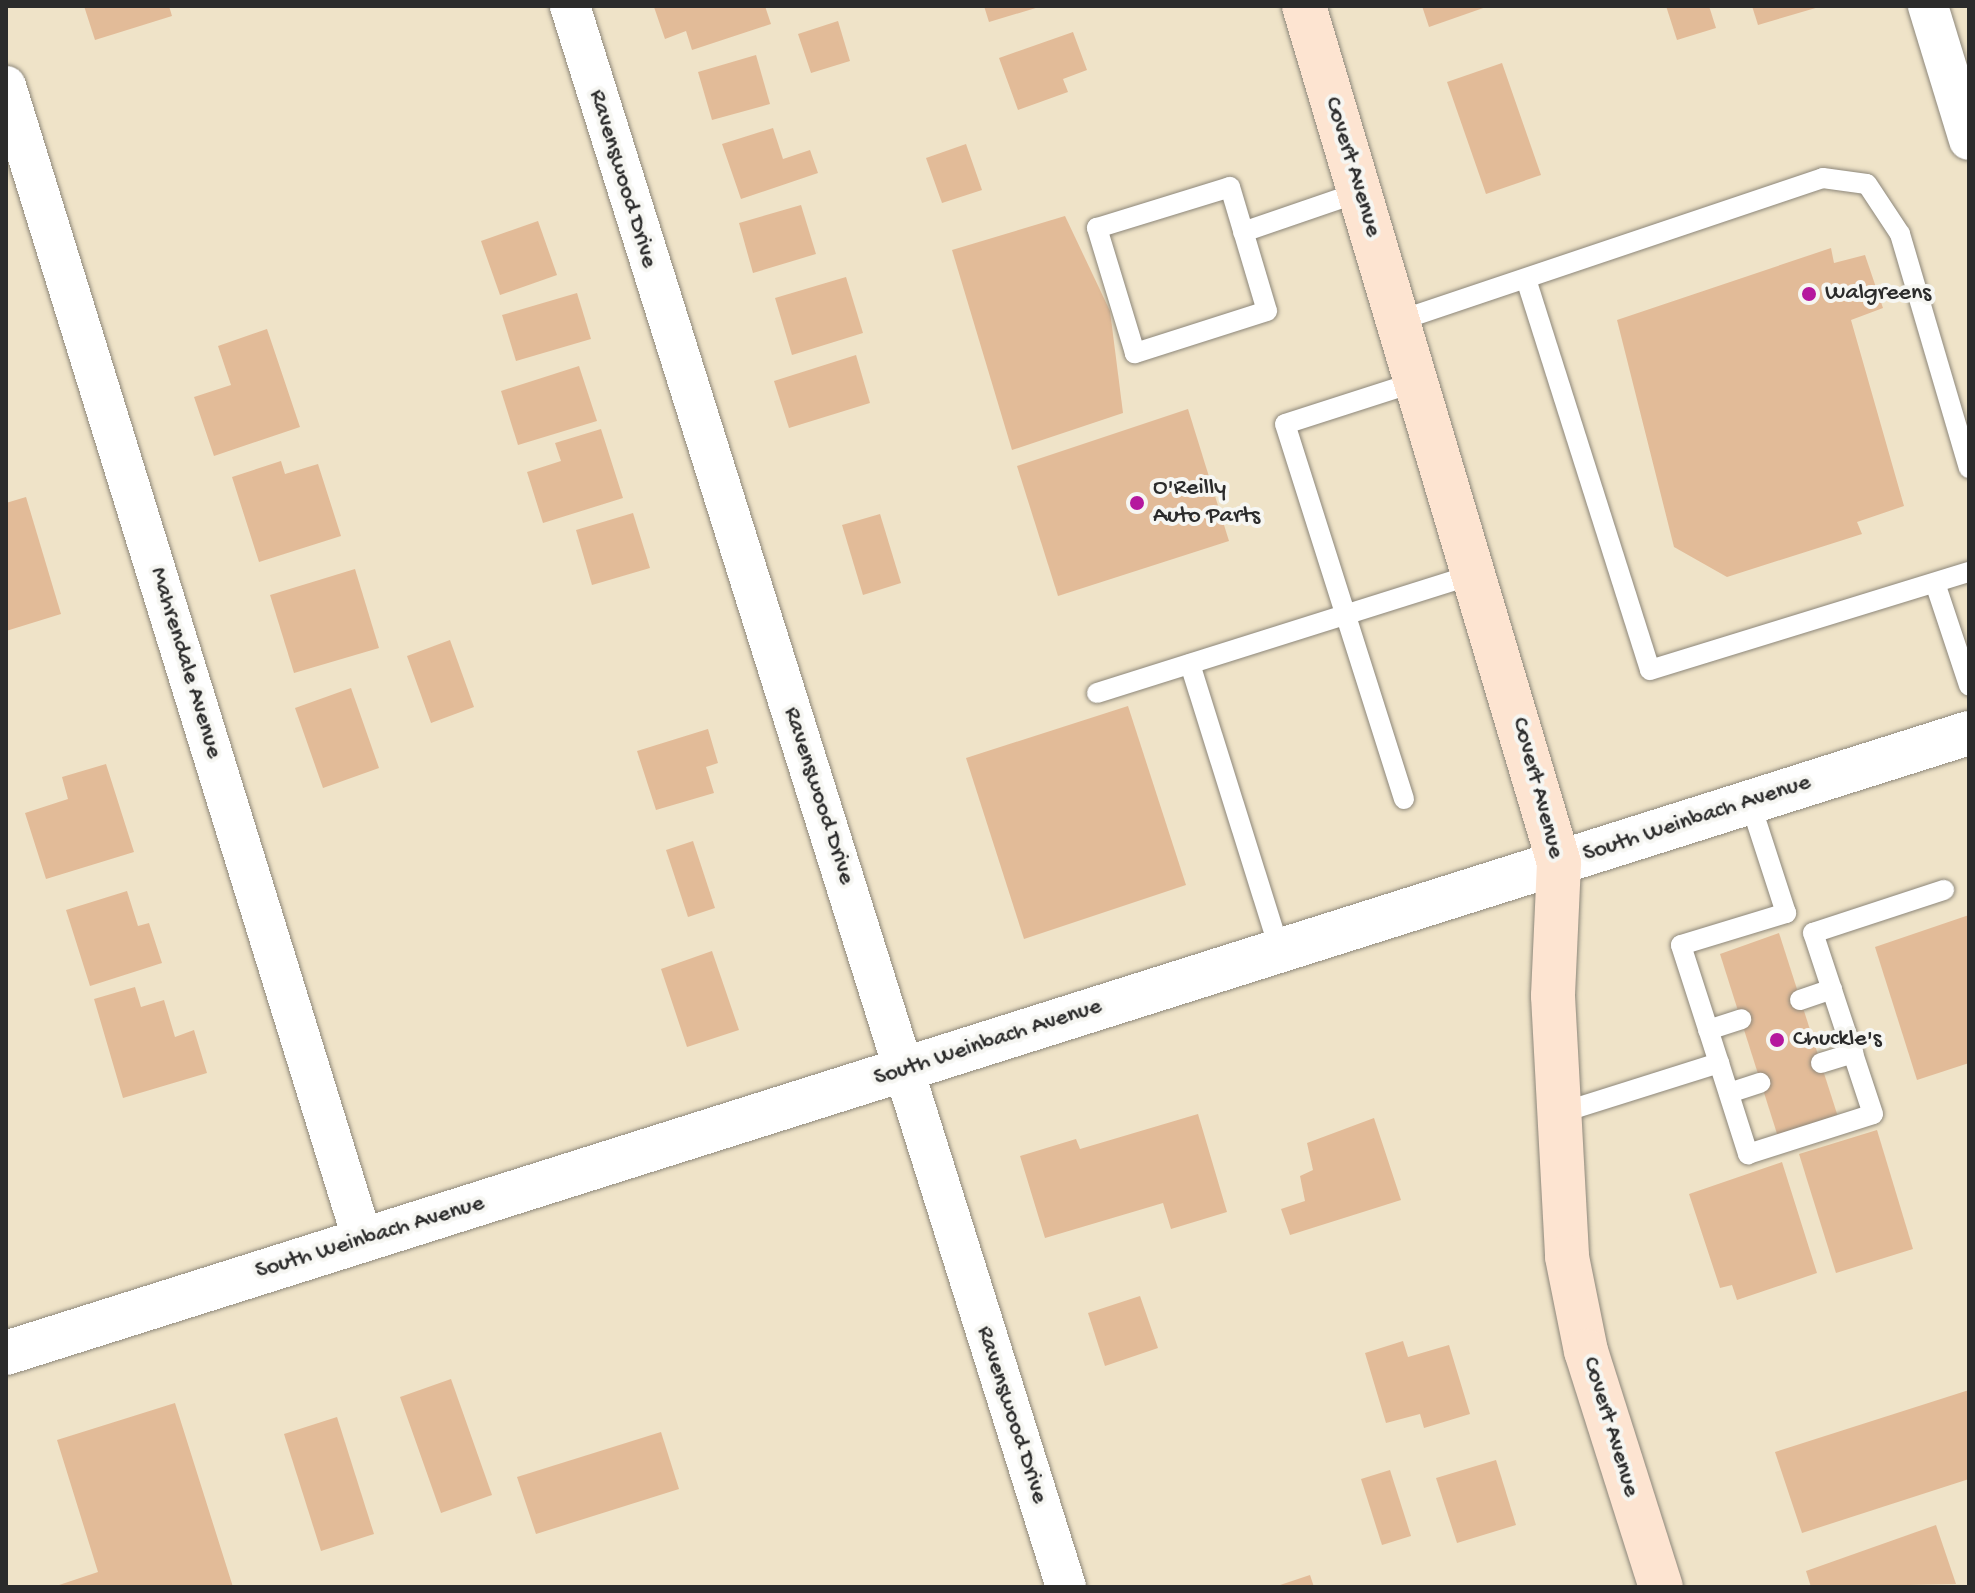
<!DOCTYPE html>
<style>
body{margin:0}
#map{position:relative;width:1975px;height:1593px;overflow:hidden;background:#efe3c8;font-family:"Gochi Hand",sans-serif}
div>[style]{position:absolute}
.building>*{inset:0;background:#e2bb98}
.roads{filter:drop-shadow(0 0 2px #8d877a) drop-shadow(0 0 2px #8d877a)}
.service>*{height:20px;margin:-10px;padding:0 10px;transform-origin:10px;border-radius:10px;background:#fff}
.minor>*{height:40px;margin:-20px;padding:0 20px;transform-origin:20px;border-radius:20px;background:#fff}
.tertiary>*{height:44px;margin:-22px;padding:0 22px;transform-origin:22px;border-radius:22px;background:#fff}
.secondary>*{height:44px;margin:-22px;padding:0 22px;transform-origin:22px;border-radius:22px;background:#fde4d1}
.dots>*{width:22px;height:22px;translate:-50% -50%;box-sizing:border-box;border:4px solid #f6f6f2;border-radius:50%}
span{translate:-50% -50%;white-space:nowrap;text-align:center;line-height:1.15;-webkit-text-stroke:8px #f6f6f2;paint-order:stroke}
.street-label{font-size:24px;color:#2b2b2b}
.poi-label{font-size:24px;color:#2b2b2b}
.left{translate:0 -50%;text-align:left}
.frame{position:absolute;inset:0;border:8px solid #2b2b2b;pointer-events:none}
</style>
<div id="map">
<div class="building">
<i style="clip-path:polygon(84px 6px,169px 6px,172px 16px,95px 40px)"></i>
<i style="clip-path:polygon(765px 6px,771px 24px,692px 50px,686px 31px,665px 39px,654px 7px)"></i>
<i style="clip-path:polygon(984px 6px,1039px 6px,1039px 7px,989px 22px)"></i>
<i style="clip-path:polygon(1422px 6px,1489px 6px,1429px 27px)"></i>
<i style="clip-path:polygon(1666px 6px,1709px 6px,1716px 28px,1677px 40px)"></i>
<i style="clip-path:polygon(1752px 6px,1819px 6px,1819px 7px,1758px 25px)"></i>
<i style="clip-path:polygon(838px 21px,850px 61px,811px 73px,798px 34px)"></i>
<i style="clip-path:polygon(1073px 32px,1087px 70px,1063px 79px,1068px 92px,1018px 110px,999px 58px)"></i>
<i style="clip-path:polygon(756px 55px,770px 104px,712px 120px,698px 72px)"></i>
<i style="clip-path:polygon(1502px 63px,1541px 175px,1486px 194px,1447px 82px)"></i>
<i style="clip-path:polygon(773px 128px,783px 159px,810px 150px,818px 173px,741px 199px,722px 144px)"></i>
<i style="clip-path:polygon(966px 144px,982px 190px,942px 203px,926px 158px)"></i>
<i style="clip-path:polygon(801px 205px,816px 254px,753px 273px,739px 223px)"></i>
<i style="clip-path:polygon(1065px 216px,1110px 311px,1123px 413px,1012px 450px,952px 250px)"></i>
<i style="clip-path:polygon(538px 221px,557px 275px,500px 295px,481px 241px)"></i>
<i style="clip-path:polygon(1831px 248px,1834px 263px,1865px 255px,1883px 308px,1851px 320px,1904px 506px,1857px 522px,1862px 534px,1727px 577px,1674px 547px,1617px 320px)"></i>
<i style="clip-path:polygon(846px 277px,863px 333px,792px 355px,775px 298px)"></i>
<i style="clip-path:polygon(577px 293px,591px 339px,516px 361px,502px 315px)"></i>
<i style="clip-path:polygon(267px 329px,300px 427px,214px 456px,194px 397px,231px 385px,218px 346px)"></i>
<i style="clip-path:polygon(856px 355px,870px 403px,789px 428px,774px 381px)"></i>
<i style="clip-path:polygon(579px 366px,597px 421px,518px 445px,501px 391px)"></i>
<i style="clip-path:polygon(1188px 409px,1229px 541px,1058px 596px,1017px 466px)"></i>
<i style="clip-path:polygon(601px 429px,623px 498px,543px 523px,527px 472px,561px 461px,555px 443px)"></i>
<i style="clip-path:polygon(281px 461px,285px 474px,318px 464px,341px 536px,259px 562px,232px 477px)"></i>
<i style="clip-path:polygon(26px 497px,61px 614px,6px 631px,6px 503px)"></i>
<i style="clip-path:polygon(633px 513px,650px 568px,592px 585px,576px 530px)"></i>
<i style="clip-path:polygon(880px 514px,901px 583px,863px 595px,842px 525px)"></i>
<i style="clip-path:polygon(355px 569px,379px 648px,294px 673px,270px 595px)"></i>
<i style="clip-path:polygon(450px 640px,474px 707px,431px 723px,407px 656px)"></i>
<i style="clip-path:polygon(351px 688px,379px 768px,323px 788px,295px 708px)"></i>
<i style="clip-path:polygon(1128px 706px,1186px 885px,1024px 939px,966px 758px)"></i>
<i style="clip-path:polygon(708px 729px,718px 763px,706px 767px,714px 793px,656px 810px,637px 751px)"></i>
<i style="clip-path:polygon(106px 764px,134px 852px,46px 879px,25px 813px,68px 799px,62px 777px)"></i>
<i style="clip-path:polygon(693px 841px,715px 908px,688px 917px,666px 850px)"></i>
<i style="clip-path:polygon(127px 891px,138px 926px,149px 923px,162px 963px,90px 986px,66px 910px)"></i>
<i style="clip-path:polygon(1969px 915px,1969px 1063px,1917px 1080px,1875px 947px)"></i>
<i style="clip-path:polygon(1779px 933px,1839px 1120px,1779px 1140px,1720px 954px)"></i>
<i style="clip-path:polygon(712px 951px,739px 1030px,687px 1047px,661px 969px)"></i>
<i style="clip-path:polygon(135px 987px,141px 1007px,164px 1000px,175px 1037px,194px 1030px,207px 1073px,123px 1098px,94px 999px)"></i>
<i style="clip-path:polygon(1198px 1114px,1227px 1212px,1171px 1229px,1163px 1203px,1045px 1238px,1020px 1156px,1076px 1139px,1080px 1149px)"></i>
<i style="clip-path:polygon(1374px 1118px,1401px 1200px,1290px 1235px,1281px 1209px,1305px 1201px,1300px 1176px,1313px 1170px,1307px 1143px)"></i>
<i style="clip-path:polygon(1877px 1130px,1913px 1249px,1836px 1273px,1799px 1154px)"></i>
<i style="clip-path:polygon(1782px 1162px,1817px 1273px,1737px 1300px,1732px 1285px,1720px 1288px,1689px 1194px)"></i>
<i style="clip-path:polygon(1140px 1296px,1158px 1348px,1105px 1366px,1088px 1313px)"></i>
<i style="clip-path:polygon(1403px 1341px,1408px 1357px,1449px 1345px,1470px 1414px,1424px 1428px,1420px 1414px,1386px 1423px,1365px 1353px)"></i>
<i style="clip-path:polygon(451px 1379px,492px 1495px,441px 1513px,400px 1397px)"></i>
<i style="clip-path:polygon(1969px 1390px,1969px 1479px,1802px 1533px,1775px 1452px)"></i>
<i style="clip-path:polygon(175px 1403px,233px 1587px,53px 1587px,98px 1572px,57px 1440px)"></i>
<i style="clip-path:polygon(337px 1417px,374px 1534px,321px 1551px,284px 1434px)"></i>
<i style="clip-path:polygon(661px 1432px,679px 1489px,536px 1534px,517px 1477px)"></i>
<i style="clip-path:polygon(1496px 1460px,1516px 1525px,1457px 1543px,1436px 1478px)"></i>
<i style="clip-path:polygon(1390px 1470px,1411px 1536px,1382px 1545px,1361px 1479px)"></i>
<i style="clip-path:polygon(1936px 1525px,1956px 1584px,1811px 1587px,1806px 1571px)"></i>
<i style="clip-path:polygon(1310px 1575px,1314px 1587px,1277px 1587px,1277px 1586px)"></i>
</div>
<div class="roads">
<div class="service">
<i style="left:1230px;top:187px;width:129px;rotate:73.4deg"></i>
<i style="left:1267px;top:311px;width:139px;rotate:162.3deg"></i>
<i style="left:1135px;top:353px;width:131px;rotate:-106.9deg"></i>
<i style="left:1097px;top:228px;width:139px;rotate:-17.1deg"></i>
<i style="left:1243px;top:232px;width:124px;rotate:-18.9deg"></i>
<i style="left:1526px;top:279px;width:410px;rotate:72.4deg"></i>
<i style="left:1650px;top:670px;width:334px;rotate:-17.1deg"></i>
<i style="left:1398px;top:321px;width:448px;rotate:-18.6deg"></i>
<i style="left:1823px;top:178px;width:44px;rotate:7.8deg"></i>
<i style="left:1867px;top:184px;width:60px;rotate:56.6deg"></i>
<i style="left:1900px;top:234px;width:244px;rotate:73.6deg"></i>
<i style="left:1935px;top:583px;width:108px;rotate:71.6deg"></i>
<i style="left:1190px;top:664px;width:301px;rotate:72.6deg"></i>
<i style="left:1097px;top:693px;width:396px;rotate:-17.5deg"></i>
<i style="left:1404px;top:799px;width:393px;rotate:-107.6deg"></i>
<i style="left:1285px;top:424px;width:138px;rotate:-17.8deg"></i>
<i style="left:1800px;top:1000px;width:34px;rotate:-19deg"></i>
<i style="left:1708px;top:1030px;width:35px;rotate:-18deg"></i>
<i style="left:1719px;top:1063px;width:96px;rotate:72.3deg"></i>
<i style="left:1748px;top:1154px;width:131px;rotate:-17.7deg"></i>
<i style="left:1873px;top:1114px;width:191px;rotate:-108.3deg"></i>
<i style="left:1813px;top:933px;width:138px;rotate:-18.2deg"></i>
<i style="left:1821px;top:1063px;width:34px;rotate:-17deg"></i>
<i style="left:1729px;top:1093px;width:33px;rotate:-18deg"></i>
<i style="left:1557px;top:1114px;width:170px;rotate:-17.5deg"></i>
<i style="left:1719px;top:1063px;width:124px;rotate:-107.9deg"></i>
<i style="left:1681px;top:945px;width:110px;rotate:-16.9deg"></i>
<i style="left:1786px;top:913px;width:117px;rotate:-108deg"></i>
</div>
<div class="minor">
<i style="left:570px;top:6px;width:1657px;rotate:72.58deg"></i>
<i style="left:1928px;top:6px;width:140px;rotate:73deg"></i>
<i style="left:6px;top:86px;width:1209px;rotate:72.82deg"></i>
</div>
<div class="tertiary">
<i style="left:6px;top:1353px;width:2059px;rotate:-17.53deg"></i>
</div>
<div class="secondary">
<i style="left:1304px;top:6px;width:894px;rotate:73.43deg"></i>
<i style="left:1559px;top:863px;width:133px;rotate:92.6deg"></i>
<i style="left:1553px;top:996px;width:261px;rotate:86.9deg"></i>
<i style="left:1567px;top:1257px;width:96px;rotate:78.6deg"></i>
<i style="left:1586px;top:1351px;width:248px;rotate:72.4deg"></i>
</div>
</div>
<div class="dots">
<i style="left:1809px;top:294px;background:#b5179e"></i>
<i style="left:1137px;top:503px;background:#b5179e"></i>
<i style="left:1777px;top:1040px;background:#b5179e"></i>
</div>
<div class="street-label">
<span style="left:1352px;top:167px;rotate:73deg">Covert Avenue</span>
<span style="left:622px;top:179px;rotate:73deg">Ravenswood Drive</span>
<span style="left:185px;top:663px;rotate:73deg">Mahrendale Avenue</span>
<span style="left:1537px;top:788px;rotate:75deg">Covert Avenue</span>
<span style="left:818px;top:796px;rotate:72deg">Ravenswood Drive</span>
<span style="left:1697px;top:819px;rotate:-18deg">South Weinbach Avenue</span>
<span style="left:988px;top:1043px;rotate:-18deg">South Weinbach Avenue</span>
<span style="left:370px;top:1238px;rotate:-17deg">South Weinbach Avenue</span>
<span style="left:1011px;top:1415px;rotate:72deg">Ravenswood Drive</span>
<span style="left:1610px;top:1427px;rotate:73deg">Covert Avenue</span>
</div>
<div class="poi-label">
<span class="left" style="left:1825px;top:294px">Walgreens</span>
<span class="left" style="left:1153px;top:503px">O'Reilly<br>Auto Parts</span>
<span class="left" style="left:1793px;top:1040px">Chuckle's</span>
</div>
<div class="frame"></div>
</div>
